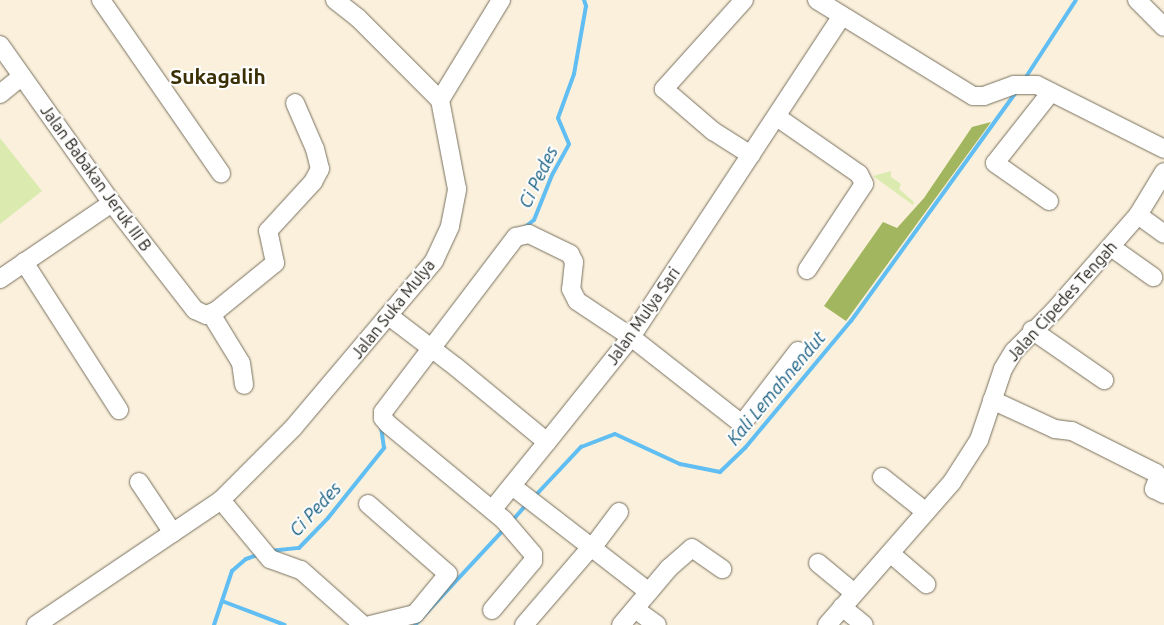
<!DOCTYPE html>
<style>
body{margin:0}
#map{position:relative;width:1164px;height:625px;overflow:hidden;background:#faf0dc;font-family:Ubuntu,sans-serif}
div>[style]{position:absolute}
.green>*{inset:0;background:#dbebb0}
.forest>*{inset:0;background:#a1b65f}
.stream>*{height:4px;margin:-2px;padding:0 2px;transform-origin:2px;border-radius:2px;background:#61bef2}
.roads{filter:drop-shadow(0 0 1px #78705e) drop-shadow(0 0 1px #78705e)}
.minor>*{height:18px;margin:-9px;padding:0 9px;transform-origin:9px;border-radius:9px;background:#fff}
span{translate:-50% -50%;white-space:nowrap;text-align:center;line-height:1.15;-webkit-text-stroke:4px #fefefe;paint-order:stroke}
.street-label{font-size:16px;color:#25221b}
.water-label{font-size:18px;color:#175e80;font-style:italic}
.district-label{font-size:21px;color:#3b3005;font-weight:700}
</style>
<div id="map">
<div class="green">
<i style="clip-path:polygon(0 138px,42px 191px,0 224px)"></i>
<i style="clip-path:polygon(891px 171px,891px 177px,901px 184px,899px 189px,914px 202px,913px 205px,873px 176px)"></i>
</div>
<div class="forest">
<i style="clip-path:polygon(991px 122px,846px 321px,824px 306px,883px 222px,897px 228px,924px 198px,972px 127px)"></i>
</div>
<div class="stream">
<i style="left:1024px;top:80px;width:95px;rotate:-57deg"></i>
<i style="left:524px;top:228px;width:13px;rotate:-39deg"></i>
<i style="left:534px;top:220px;width:48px;rotate:-68.2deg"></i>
<i style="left:552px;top:175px;width:35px;rotate:-61deg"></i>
<i style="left:569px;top:144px;width:28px;rotate:-113deg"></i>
<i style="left:558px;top:118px;width:47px;rotate:-70deg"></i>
<i style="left:574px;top:74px;width:69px;rotate:-80deg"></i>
<i style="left:586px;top:6px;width:6px;rotate:-108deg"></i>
<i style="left:534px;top:497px;width:69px;rotate:-46.8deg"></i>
<i style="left:581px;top:447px;width:36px;rotate:-21deg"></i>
<i style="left:615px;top:434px;width:72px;rotate:24.8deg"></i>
<i style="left:680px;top:464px;width:41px;rotate:11.3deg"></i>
<i style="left:720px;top:472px;width:35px;rotate:-44deg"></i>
<i style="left:745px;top:448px;width:165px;rotate:-50.2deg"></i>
<i style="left:851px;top:321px;width:282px;rotate:-54.2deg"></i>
<i style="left:512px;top:521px;width:23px;rotate:-49deg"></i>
<i style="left:269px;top:551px;width:30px;rotate:-6deg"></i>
<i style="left:299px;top:548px;width:42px;rotate:-46deg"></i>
<i style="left:328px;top:518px;width:90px;rotate:-51.3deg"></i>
<i style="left:384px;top:448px;width:21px;rotate:-98deg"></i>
<i style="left:222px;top:601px;width:67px;rotate:20.9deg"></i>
<i style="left:214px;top:625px;width:57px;rotate:-71.6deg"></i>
<i style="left:232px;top:571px;width:18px;rotate:-41deg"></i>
<i style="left:246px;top:559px;width:15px;rotate:-20deg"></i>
<i style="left:415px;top:625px;width:132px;rotate:-47.1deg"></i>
</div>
<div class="roads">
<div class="minor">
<i style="left:101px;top:0;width:211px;rotate:55.3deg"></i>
<i style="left:335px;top:0;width:29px;rotate:38deg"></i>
<i style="left:358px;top:18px;width:116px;rotate:45deg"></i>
<i style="left:744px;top:0;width:120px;rotate:132deg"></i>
<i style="left:664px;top:89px;width:65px;rotate:40.6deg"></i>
<i style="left:713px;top:131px;width:45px;rotate:32.3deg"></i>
<i style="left:817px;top:0;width:183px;rotate:31.6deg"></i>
<i style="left:973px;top:96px;width:11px"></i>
<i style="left:984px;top:96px;width:32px;rotate:-20deg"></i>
<i style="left:1014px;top:85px;width:23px"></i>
<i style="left:1037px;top:85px;width:142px;rotate:26.7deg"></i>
<i style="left:1137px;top:0;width:38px;rotate:45deg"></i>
<i style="left:0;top:45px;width:194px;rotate:54.7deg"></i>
<i style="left:112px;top:203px;width:135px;rotate:52.2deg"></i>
<i style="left:195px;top:310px;width:12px;rotate:24deg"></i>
<i style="left:206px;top:315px;width:11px;rotate:-22deg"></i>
<i style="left:216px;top:311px;width:76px;rotate:-39.1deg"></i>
<i style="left:275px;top:263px;width:33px;rotate:-102deg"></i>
<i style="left:268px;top:231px;width:67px;rotate:-47.4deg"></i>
<i style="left:313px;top:182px;width:15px;rotate:-62deg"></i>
<i style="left:320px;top:169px;width:21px;rotate:-104deg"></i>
<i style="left:315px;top:149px;width:50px;rotate:-113.5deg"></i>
<i style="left:0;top:94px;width:28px;rotate:-39deg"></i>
<i style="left:777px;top:117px;width:100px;rotate:34.8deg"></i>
<i style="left:859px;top:174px;width:11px;rotate:63deg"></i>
<i style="left:864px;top:184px;width:103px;rotate:123.5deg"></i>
<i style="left:1049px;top:201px;width:66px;rotate:-144.9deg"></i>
<i style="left:995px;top:163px;width:90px;rotate:-51.7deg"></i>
<i style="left:1138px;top:215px;width:32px;rotate:36deg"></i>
<i style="left:1111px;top:247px;width:52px;rotate:35.5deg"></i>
<i style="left:24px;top:262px;width:176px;rotate:57.3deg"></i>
<i style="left:0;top:279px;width:135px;rotate:-34.2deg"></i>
<i style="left:211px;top:314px;width:57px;rotate:58.5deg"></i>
<i style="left:241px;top:363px;width:22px;rotate:82deg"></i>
<i style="left:389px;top:316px;width:84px;rotate:37.3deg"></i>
<i style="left:456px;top:367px;width:118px;rotate:39.5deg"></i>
<i style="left:547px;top:442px;width:134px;rotate:-51.3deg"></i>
<i style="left:631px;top:337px;width:384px;rotate:-56.7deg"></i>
<i style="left:1032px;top:330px;width:88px;rotate:34.8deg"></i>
<i style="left:992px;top:400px;width:69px;rotate:24.7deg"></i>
<i style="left:1055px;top:429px;width:17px;rotate:7deg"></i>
<i style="left:1072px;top:431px;width:94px;rotate:26.6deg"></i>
<i style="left:1156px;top:473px;width:5px;rotate:68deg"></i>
<i style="left:1158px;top:478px;width:12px;rotate:110deg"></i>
<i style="left:1154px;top:489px;width:11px;rotate:27deg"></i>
<i style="left:882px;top:477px;width:56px;rotate:38.5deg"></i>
<i style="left:139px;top:482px;width:61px;rotate:56.3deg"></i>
<i style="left:512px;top:486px;width:173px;rotate:37.7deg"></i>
<i style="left:221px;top:500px;width:77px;rotate:50.3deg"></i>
<i style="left:270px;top:559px;width:33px;rotate:20deg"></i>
<i style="left:301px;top:570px;width:83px;rotate:41.6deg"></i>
<i style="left:368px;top:504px;width:106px;rotate:41.2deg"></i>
<i style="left:448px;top:574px;width:52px;rotate:129.5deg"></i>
<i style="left:415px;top:614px;width:46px;rotate:166.3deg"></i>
<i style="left:492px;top:510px;width:87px;rotate:-51deg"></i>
<i style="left:592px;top:548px;width:45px;rotate:-53.1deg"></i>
<i style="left:890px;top:553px;width:48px;rotate:40.7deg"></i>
<i style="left:818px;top:563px;width:45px;rotate:39.6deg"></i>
<i style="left:842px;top:607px;width:28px;rotate:39deg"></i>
<i style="left:635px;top:609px;width:27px;rotate:36deg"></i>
<i style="left:492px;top:610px;width:64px;rotate:-50.1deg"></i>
<i style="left:533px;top:561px;width:7px;rotate:-90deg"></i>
<i style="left:533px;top:554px;width:45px;rotate:-130.5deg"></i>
<i style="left:504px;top:520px;width:151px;rotate:-140.4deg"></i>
<i style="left:388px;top:424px;width:8px;rotate:-130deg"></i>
<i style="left:383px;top:418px;width:6px;rotate:-90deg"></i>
<i style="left:383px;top:412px;width:220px;rotate:-52.8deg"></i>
<i style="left:516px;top:237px;width:13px;rotate:-13deg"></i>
<i style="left:529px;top:234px;width:46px;rotate:26deg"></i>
<i style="left:570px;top:254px;width:9px;rotate:63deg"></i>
<i style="left:574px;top:262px;width:27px;rotate:96deg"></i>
<i style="left:571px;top:289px;width:13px;rotate:63deg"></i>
<i style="left:577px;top:301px;width:65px;rotate:33.7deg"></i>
<i style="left:631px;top:337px;width:141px;rotate:38.1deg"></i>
<i style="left:742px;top:424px;width:92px;rotate:-52.5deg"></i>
<i style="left:36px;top:625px;width:223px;rotate:-34deg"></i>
<i style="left:221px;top:500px;width:102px;rotate:-45deg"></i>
<i style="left:293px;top:428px;width:219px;rotate:-49.8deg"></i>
<i style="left:434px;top:261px;width:38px;rotate:-65deg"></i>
<i style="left:450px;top:226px;width:38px;rotate:-79deg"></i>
<i style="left:457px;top:189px;width:91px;rotate:-100.8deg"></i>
<i style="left:440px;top:100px;width:117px;rotate:-58.6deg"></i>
<i style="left:524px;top:625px;width:103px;rotate:-49.3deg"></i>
<i style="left:621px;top:625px;width:75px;rotate:-49.9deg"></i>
<i style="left:669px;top:568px;width:30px;rotate:-41deg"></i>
<i style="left:692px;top:548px;width:37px;rotate:35deg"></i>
<i style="left:827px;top:625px;width:190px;rotate:-48.8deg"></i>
<i style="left:952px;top:482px;width:50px;rotate:-57.3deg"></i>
<i style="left:979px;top:440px;width:75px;rotate:-71.3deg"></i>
<i style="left:1003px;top:369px;width:21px;rotate:-59deg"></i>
<i style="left:1014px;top:351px;width:57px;rotate:-45deg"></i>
<i style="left:1054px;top:311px;width:128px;rotate:-48.8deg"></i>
<i style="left:1138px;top:215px;width:50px;rotate:-58.8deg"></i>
</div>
</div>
<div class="street-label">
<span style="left:96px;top:178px;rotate:54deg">Jalan Babakan Jeruk III B</span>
<span style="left:1062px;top:301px;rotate:-48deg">Jalan Cipedes Tengah</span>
<span style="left:393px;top:309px;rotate:-51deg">Jalan Suka Mulya</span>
<span style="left:643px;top:316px;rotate:-55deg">Jalan Mulya Sari</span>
</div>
<div class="water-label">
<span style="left:538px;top:177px;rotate:-64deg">Ci Pedes</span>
<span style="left:776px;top:388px;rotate:-50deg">Kali Lemahnendut</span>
<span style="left:315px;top:509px;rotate:-47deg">Ci Pedes</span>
</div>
<div class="district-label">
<span style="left:218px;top:76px">Sukagalih</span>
</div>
</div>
